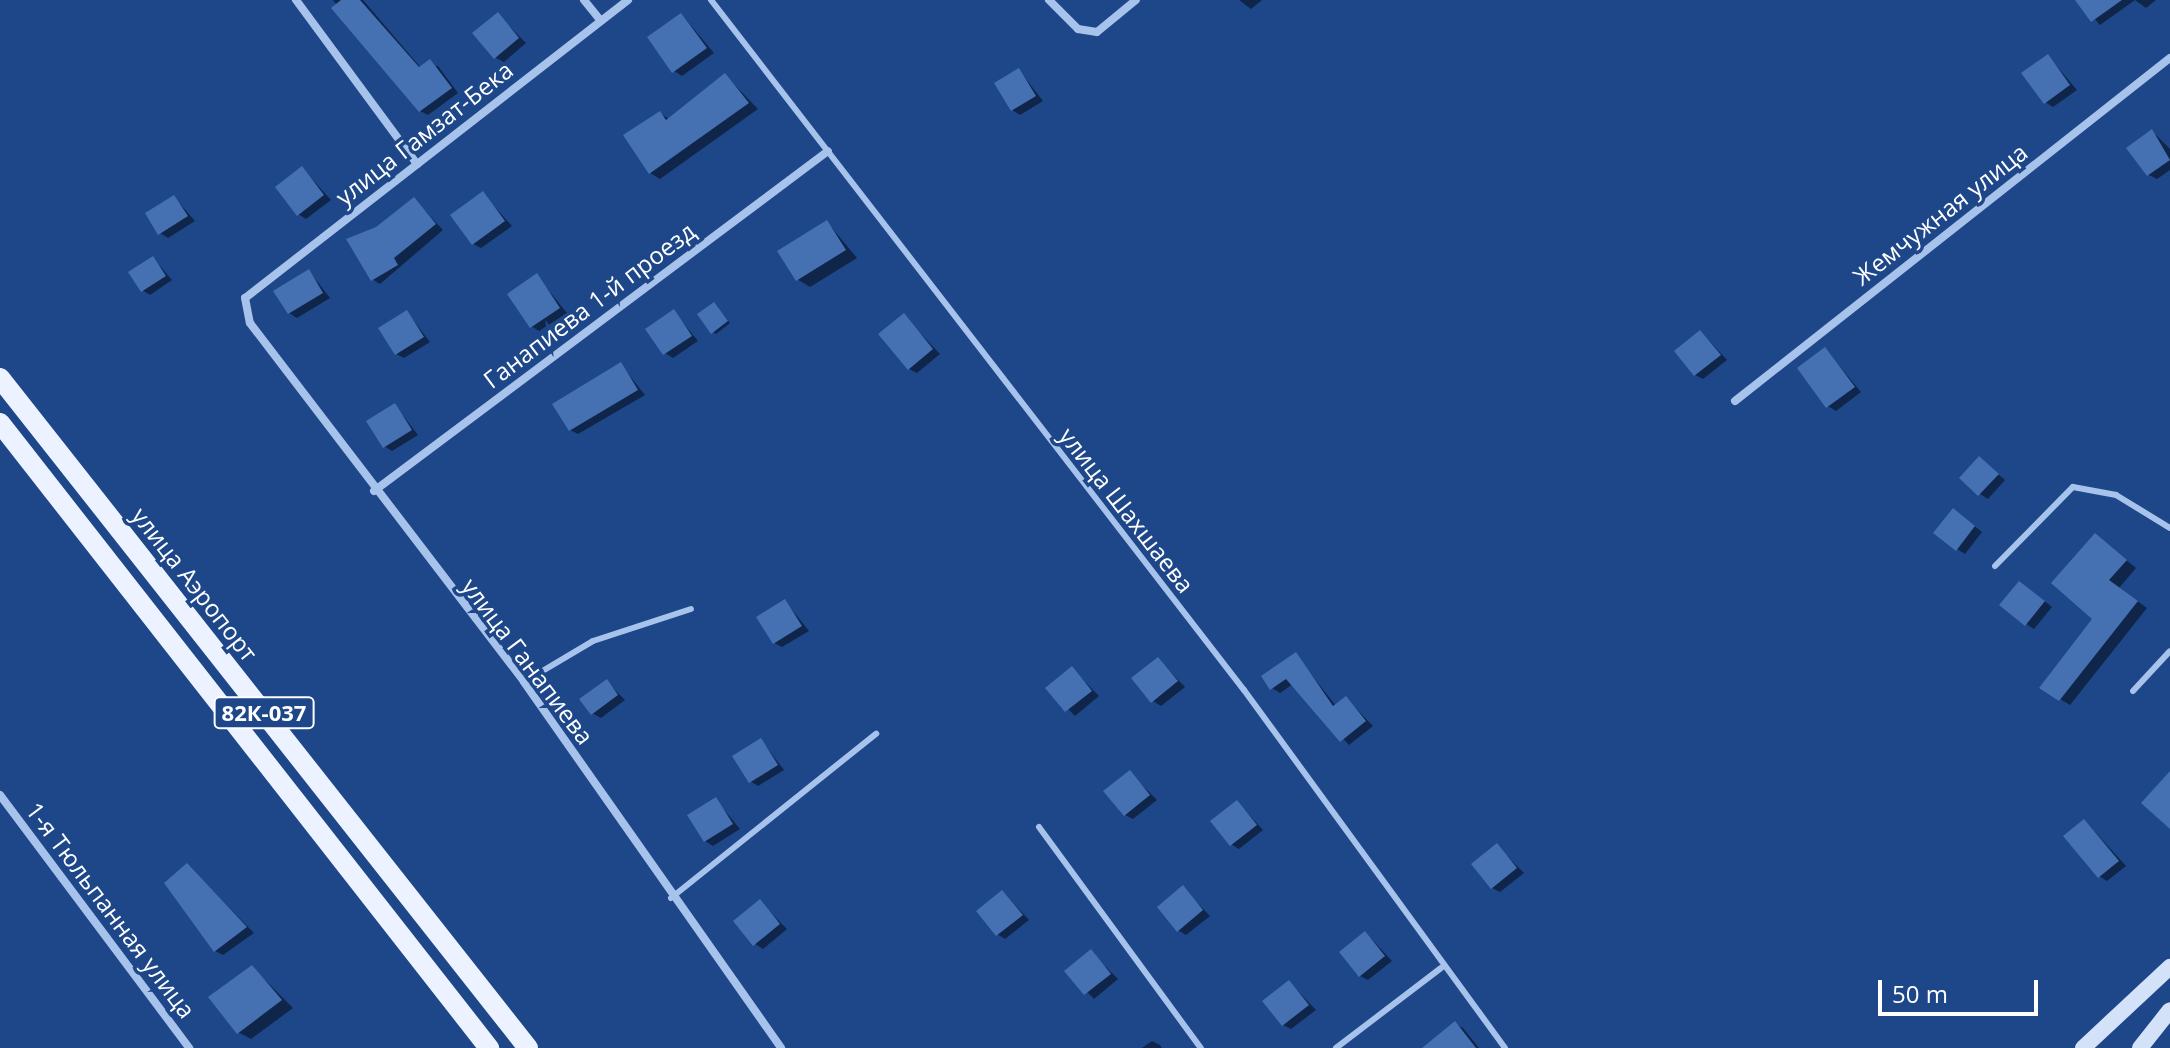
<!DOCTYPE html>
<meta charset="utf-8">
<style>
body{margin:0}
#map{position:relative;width:2170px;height:1048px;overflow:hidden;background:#1d4789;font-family:"Open Sans",sans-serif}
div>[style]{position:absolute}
.shadow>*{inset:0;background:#0007}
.building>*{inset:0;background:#4570b2}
.lane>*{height:6px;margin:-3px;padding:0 3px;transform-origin:3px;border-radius:3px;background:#a7c3ec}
.street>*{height:8px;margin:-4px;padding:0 4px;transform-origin:4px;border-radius:4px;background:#a7c3ec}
.secondary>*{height:16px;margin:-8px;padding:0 8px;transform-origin:8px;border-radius:8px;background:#d3e2f9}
.primary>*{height:20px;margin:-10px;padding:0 10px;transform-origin:10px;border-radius:10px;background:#ecf2ff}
span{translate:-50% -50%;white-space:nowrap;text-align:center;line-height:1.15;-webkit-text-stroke:7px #1d4789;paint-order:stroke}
.shield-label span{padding:2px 6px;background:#1d4789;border:2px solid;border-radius:6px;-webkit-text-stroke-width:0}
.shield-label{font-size:22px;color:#fff;font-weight:700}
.street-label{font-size:24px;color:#fff}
.scale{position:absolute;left:1878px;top:980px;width:160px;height:36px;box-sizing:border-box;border:4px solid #fff;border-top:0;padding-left:10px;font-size:24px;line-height:28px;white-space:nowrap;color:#fff;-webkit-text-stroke:6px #1d4789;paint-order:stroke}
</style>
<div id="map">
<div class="shadow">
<i style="clip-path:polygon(333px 0,363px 0,421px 68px,438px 66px,458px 93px,428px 115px,420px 111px)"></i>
<i style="clip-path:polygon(1239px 0,1262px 0,1251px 9px)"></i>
<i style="clip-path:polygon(2078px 0,2156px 0,2146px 8px,2135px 0,2100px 25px)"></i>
<i style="clip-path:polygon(498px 15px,526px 43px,504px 62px,496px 58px)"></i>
<i style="clip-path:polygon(682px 15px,714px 53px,682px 76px,674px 71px)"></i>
<i style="clip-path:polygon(2048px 56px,2077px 90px,2053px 107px,2045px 102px)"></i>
<i style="clip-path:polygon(1019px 70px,1043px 101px,1020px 115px,1012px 110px)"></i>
<i style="clip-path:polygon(725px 75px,758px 109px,660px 179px,650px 173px,661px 114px,669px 119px)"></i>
<i style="clip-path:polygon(2152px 131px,2170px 149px,2170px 170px,2157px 179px,2149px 175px)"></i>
<i style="clip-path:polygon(302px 168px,331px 200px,306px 219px,298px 214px)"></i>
<i style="clip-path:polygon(483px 194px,512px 226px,481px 248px,473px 244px)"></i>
<i style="clip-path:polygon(174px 197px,195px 221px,168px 238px,160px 233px)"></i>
<i style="clip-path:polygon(414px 199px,443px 230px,380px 284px,372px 279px,377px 229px)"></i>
<i style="clip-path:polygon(827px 222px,857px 258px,810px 287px,797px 279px)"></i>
<i style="clip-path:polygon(153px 258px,172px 280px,150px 295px,142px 290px)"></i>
<i style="clip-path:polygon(309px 271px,330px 298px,297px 318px,289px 313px)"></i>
<i style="clip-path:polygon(537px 276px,567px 313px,539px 331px,531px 326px)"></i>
<i style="clip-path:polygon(714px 304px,730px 323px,716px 334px,713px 332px)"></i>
<i style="clip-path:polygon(407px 312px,430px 342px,404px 358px,396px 354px)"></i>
<i style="clip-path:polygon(674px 312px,698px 341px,673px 358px,665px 353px)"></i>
<i style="clip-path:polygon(904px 316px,940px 354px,917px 373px,909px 369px)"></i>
<i style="clip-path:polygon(1701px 332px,1727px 360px,1703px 379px,1695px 375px)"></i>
<i style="clip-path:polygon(1825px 349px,1861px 392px,1836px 411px,1828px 406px)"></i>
<i style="clip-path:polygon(621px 365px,645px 395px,578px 434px,570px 430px)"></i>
<i style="clip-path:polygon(395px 405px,418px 435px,392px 451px,384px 446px)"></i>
<i style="clip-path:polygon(1980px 459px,2005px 480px,1988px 499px,1980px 494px)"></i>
<i style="clip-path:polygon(1962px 516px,1982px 532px,1965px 554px,1957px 549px)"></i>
<i style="clip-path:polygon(2095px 535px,2136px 568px,2119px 588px,2147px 608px,2070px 705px,2060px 699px,2094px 618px)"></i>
<i style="clip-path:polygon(2028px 588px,2052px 607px,2034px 629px,2026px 624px)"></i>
<i style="clip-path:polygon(785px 601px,809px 631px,782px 647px,774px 643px)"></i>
<i style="clip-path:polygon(1296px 655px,1336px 706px,1346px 698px,1373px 726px,1349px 745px,1293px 684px,1280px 693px,1272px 688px)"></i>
<i style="clip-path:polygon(1158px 659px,1185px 687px,1161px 706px,1153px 701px)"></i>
<i style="clip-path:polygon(1072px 669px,1099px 696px,1075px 716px,1048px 688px)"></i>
<i style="clip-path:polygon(607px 682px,625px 700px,601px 718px,592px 713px)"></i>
<i style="clip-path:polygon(761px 740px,784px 770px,758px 786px,750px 781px)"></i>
<i style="clip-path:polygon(1130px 773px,1157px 800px,1133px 819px,1125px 815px)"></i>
<i style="clip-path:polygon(716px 800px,740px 829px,713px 846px,705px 841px)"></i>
<i style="clip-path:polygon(1237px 802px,1263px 830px,1239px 849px,1231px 844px)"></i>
<i style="clip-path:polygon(2085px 821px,2126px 866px,2107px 881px,2099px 876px)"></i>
<i style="clip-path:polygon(1497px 846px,1524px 873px,1500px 892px,1492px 888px)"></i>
<i style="clip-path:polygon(187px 865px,254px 933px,223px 955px,215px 951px)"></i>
<i style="clip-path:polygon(1183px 888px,1210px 916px,1186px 935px,1178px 930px)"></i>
<i style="clip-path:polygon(1003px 892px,1029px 920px,1005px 939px,997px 934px)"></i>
<i style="clip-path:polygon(760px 902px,787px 929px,763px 949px,755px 944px)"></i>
<i style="clip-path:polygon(1366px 933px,1392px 961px,1368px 980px,1360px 976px)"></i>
<i style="clip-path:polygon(1091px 952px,1118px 979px,1094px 999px,1067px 971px)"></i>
<i style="clip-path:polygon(252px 967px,293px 1008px,251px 1039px,238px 1032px)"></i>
<i style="clip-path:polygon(1289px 982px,1316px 1010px,1291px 1029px,1283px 1025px)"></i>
<i style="clip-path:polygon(1455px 1024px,1463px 1028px,1479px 1048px,1435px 1048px)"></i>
<i style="clip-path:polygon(1152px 1041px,1160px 1045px,1162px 1048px,1142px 1048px)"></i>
</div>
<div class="building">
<i style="clip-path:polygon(341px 0,360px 0,419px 67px,430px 59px,452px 88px,419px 112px,331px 8px)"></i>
<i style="clip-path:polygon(2075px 0,2122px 0,2091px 22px)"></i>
<i style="clip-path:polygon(498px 12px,519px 38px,494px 59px,472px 33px)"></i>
<i style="clip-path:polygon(681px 13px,707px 48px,672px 73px,647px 37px)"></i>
<i style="clip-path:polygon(2048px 54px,2070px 85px,2044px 104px,2021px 73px)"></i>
<i style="clip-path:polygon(1019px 68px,1036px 96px,1011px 111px,994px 83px)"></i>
<i style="clip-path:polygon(725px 73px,749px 103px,649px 174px,623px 135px,660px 111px,666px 120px)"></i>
<i style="clip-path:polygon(2152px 129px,2170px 160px,2147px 176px,2126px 148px)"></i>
<i style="clip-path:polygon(302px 166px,324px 195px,297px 216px,275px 187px)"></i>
<i style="clip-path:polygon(483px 191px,505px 221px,472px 245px,450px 215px)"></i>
<i style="clip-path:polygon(174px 195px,188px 216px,158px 235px,145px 213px)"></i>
<i style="clip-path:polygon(414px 197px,436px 224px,394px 258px,398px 265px,371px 281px,346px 239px,376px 227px)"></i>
<i style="clip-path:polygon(827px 220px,846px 250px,796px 281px,777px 251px)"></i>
<i style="clip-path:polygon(153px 256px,166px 276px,141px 292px,128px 272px)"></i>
<i style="clip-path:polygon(309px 269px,323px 293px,288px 314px,273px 291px)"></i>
<i style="clip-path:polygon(537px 273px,560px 308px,530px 328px,507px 294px)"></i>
<i style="clip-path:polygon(714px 302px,728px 321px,711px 334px,697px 314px)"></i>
<i style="clip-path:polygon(674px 309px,692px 336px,663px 355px,645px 329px)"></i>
<i style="clip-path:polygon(407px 310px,424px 337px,395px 355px,378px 328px)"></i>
<i style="clip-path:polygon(904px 313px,933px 349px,908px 370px,878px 334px)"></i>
<i style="clip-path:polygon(1700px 330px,1721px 355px,1694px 376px,1674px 351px)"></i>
<i style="clip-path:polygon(1825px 347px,1855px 387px,1826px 408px,1797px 368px)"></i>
<i style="clip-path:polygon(621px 362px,638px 390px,569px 431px,552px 404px)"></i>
<i style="clip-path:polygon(395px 403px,412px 430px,383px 448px,366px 421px)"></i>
<i style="clip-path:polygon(1979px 456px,1999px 474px,1978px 496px,1959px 478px)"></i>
<i style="clip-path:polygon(1953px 508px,1975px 526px,1956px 551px,1933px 533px)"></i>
<i style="clip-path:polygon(2095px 533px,2127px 560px,2109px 580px,2138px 601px,2059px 701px,2039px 688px,2092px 619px,2051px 583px)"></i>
<i style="clip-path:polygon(2019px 581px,2045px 601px,2025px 626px,1999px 605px)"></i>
<i style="clip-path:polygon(785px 599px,802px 626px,773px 644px,756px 617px)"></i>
<i style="clip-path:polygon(1296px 652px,1333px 706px,1346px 696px,1366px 721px,1340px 742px,1286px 679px,1270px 690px,1261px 676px)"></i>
<i style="clip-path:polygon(1158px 657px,1178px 681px,1151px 703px,1131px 678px)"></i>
<i style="clip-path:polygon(1072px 666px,1092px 691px,1065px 712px,1045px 688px)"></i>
<i style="clip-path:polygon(607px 679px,618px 695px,591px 715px,579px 699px)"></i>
<i style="clip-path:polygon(761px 738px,778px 765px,749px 783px,732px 756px)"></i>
<i style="clip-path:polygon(1130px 770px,1150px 795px,1124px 816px,1103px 791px)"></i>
<i style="clip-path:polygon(2170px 771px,2170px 829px,2141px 803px)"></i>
<i style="clip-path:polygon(716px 797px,733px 824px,704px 842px,687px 815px)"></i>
<i style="clip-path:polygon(1237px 800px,1257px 825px,1230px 846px,1210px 821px)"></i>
<i style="clip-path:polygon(2084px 819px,2119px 861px,2098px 878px,2063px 836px)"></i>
<i style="clip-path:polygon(1497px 843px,1517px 868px,1491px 889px,1471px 864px)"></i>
<i style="clip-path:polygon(187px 863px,247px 927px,214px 952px,164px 883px)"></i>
<i style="clip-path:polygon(1183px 885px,1203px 910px,1177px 932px,1157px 907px)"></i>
<i style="clip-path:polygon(1002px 890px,1023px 915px,996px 936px,976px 911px)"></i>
<i style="clip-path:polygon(760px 899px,780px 924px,753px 946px,733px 921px)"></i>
<i style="clip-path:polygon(1365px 931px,1385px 956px,1359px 977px,1339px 952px)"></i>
<i style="clip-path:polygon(1091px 949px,1111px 974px,1084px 995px,1064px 971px)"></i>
<i style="clip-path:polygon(252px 965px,282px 1000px,237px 1034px,208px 997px)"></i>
<i style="clip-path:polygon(1289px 980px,1309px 1005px,1282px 1026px,1262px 1001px)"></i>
<i style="clip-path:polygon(1455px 1021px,1476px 1048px,1422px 1048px)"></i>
</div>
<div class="lane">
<i style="left:711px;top:0;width:872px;rotate:52.32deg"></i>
<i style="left:1244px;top:690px;width:443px;rotate:53.9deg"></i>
<i style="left:1995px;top:566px;width:111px;rotate:-45.4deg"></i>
<i style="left:2073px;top:487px;width:44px;rotate:10.5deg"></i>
<i style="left:2116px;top:495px;width:63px;rotate:31.4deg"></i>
<i style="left:524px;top:682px;width:80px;rotate:-30.7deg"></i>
<i style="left:593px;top:641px;width:103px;rotate:-18.1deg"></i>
<i style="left:2133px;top:691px;width:54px;rotate:-47.2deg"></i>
<i style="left:1039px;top:827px;width:274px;rotate:53.8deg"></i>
<i style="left:671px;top:898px;width:263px;rotate:-38.7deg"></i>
<i style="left:1336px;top:1048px;width:132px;rotate:-37.3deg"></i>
</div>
<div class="street">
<i style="left:296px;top:0;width:204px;rotate:53.6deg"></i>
<i style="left:584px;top:0;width:27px;rotate:51deg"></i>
<i style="left:628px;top:0;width:485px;rotate:142.1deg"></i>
<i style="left:245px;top:298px;width:25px;rotate:79deg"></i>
<i style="left:250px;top:323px;width:452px;rotate:52.6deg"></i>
<i style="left:524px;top:682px;width:447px;rotate:54.9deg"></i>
<i style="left:1049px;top:0;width:41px;rotate:45deg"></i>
<i style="left:1078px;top:29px;width:19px;rotate:9deg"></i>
<i style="left:1097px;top:32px;width:50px;rotate:-39.4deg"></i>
<i style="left:1735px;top:401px;width:554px;rotate:-38.26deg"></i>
<i style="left:374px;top:491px;width:567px;rotate:-36.83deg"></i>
<i style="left:0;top:795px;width:316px;rotate:53.2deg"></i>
</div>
<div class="secondary">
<i style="left:2083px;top:1048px;width:119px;rotate:-43deg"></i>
<i style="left:2140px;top:1048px;width:48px;rotate:-51.7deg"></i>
</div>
<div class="primary">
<i style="left:0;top:378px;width:853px;rotate:51.76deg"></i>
<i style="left:0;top:423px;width:794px;rotate:51.96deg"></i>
</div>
<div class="shield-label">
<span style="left:264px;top:713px">82К-037</span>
</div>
<div class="street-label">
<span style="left:424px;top:133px;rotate:-38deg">улица Гамзат-Бека</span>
<span style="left:1940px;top:214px;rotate:-38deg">Жемчужная улица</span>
<span style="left:589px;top:305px;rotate:-37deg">Ганапиева 1-й проезд</span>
<span style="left:1127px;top:510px;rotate:52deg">улица Шахшаева</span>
<span style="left:195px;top:584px;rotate:52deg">улица Аэропорт</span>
<span style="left:528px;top:661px;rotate:53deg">улица Ганапиева</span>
<span style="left:111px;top:910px;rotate:53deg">1-я Тюльпанная улица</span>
</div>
<div class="scale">50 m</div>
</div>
